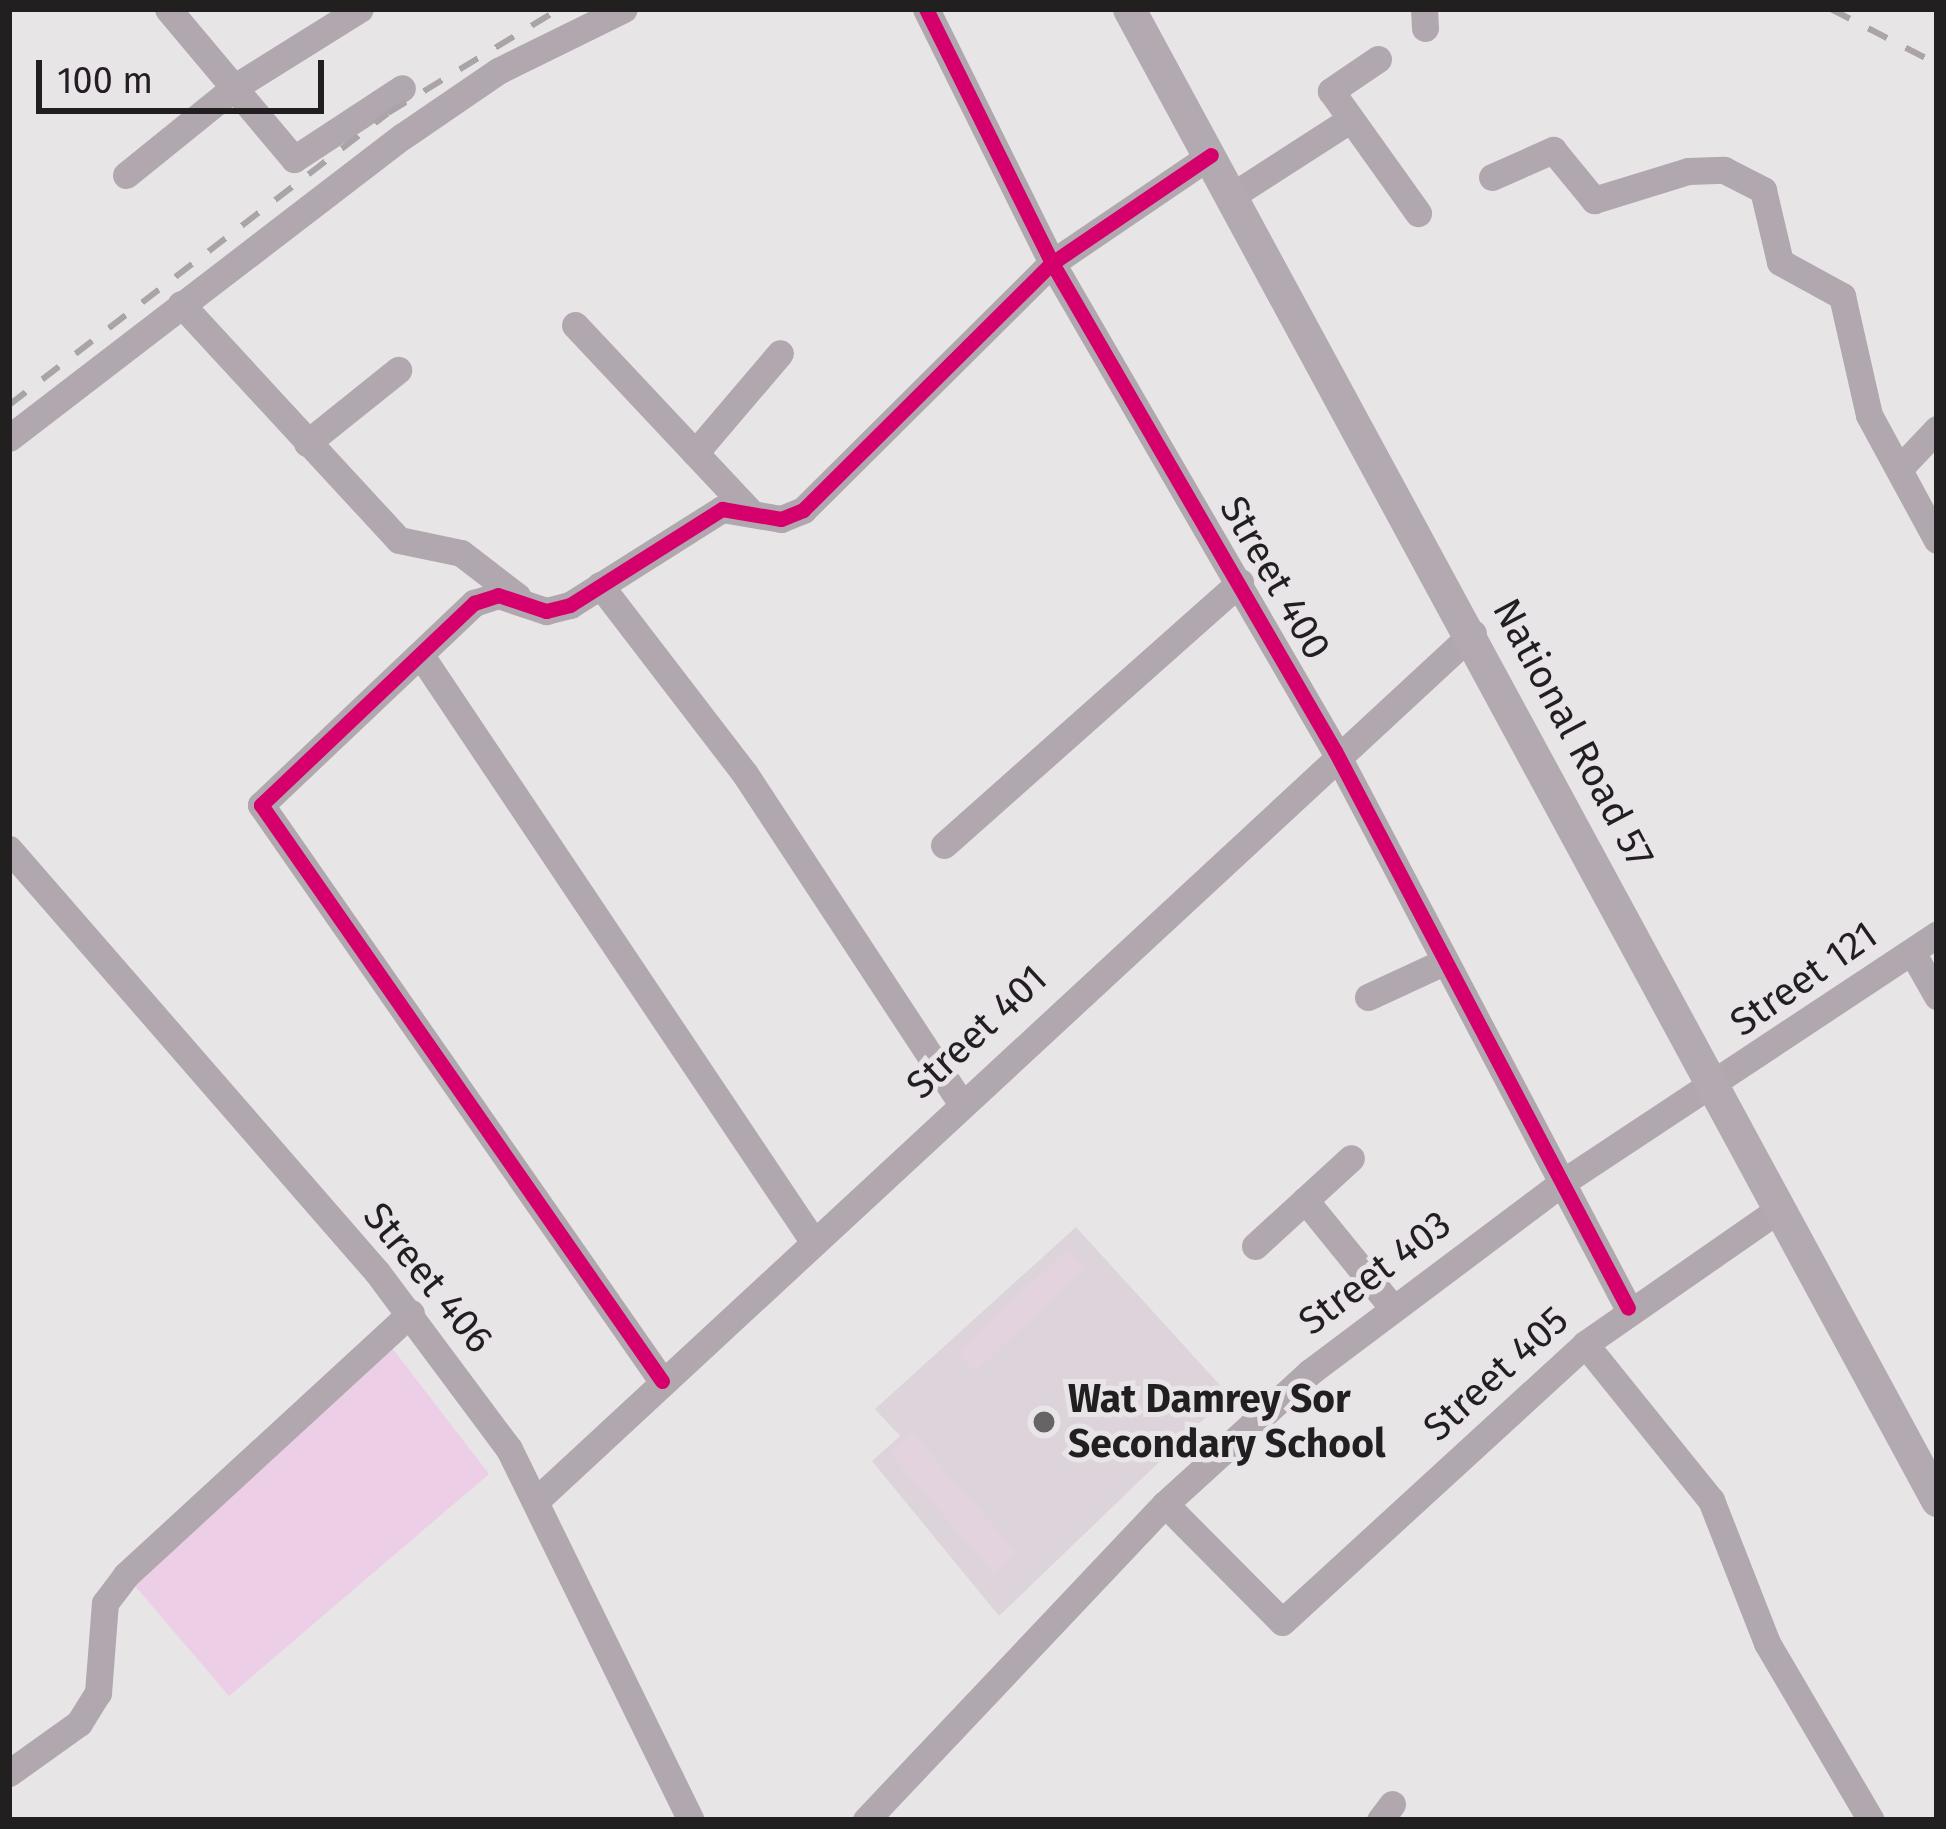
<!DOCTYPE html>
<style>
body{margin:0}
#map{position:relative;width:1946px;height:1829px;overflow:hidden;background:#e8e5e7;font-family:"Fira Sans",sans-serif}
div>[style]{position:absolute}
.built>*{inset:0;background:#dcd4da}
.green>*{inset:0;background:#eccee6}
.building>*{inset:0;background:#e2d3df}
.minor>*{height:27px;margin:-13.5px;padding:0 13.5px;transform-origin:13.5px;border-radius:13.5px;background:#b1a7af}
.major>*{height:33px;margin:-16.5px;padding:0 16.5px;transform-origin:16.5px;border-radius:16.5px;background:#b2a9b1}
.rail>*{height:6px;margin-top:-3px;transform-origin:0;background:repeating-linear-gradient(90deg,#aaa4a9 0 21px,transparent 0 42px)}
.cycleway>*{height:15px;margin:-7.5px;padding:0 7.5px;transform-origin:7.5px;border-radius:7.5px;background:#d6006c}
.dots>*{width:33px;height:33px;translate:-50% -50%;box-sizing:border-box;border:6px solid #e9e4e8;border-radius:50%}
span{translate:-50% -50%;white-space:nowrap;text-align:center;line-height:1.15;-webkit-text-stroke:10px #e9e4e8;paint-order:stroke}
.street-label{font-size:39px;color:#211f20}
.poi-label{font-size:39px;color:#211f20;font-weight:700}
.left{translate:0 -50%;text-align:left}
.frame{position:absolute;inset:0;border:12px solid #211f20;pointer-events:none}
.scale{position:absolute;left:36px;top:60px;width:288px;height:54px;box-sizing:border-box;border:6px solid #211f20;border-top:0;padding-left:15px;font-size:36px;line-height:42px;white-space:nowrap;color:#211f20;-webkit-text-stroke:9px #e9e4e8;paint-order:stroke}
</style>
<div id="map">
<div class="built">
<i style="clip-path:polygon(1076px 1227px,1229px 1395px,999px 1616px,872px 1461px,900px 1436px,875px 1409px)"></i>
</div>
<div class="green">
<i style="clip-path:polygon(389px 1344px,489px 1474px,229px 1696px,129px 1579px)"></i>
</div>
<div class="building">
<i style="clip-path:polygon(1068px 1249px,1086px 1268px,975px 1372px,957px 1352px)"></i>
<i style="clip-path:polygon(913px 1433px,1017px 1553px,993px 1573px,890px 1453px)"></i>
</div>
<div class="minor">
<i style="left:168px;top:9px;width:196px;rotate:50deg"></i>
<i style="left:294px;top:159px;width:129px;rotate:-33.3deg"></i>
<i style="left:926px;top:9px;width:284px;rotate:63.6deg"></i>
<i style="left:1052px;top:263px;width:564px;rotate:59.89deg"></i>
<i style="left:1335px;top:751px;width:629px;rotate:62.25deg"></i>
<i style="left:1424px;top:9px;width:19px;rotate:87deg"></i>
<i style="left:1378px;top:59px;width:57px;rotate:145.8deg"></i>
<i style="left:1331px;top:91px;width:150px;rotate:54.5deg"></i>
<i style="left:126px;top:175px;width:140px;rotate:-38.9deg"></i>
<i style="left:235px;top:87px;width:147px;rotate:-32deg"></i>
<i style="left:1492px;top:177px;width:67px;rotate:-23.9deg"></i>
<i style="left:1553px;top:150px;width:65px;rotate:50.6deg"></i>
<i style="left:1594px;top:200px;width:98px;rotate:-17.1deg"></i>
<i style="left:1688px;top:171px;width:36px;rotate:-2deg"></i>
<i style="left:1724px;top:170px;width:44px;rotate:27.1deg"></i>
<i style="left:1763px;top:190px;width:74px;rotate:76.7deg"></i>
<i style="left:1780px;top:262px;width:71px;rotate:28.7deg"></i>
<i style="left:1842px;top:296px;width:122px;rotate:77.2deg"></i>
<i style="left:1869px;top:415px;width:142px;rotate:61.5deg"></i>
<i style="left:1233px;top:195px;width:137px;rotate:-32.8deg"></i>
<i style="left:181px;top:304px;width:321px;rotate:47.3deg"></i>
<i style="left:399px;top:540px;width:63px;rotate:11.8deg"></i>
<i style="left:461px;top:553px;width:71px;rotate:37.5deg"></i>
<i style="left:575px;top:325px;width:253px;rotate:46.8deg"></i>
<i style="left:9px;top:438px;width:496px;rotate:-37.5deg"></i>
<i style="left:403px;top:136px;width:115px;rotate:-34.4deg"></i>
<i style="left:498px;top:71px;width:140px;rotate:-26.2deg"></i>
<i style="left:307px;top:443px;width:117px;rotate:-38.7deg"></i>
<i style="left:695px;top:453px;width:131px;rotate:-49.6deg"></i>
<i style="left:1899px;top:469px;width:55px;rotate:-46.5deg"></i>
<i style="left:600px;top:585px;width:238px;rotate:52.5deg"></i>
<i style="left:745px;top:774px;width:391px;rotate:56.7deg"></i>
<i style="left:422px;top:657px;width:699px;rotate:56.2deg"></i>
<i style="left:944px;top:845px;width:396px;rotate:-41.6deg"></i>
<i style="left:9px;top:849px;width:561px;rotate:48.98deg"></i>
<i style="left:377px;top:1272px;width:221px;rotate:53.3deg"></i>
<i style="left:509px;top:1449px;width:413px;rotate:63.9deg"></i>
<i style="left:1912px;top:952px;width:51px;rotate:60.4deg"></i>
<i style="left:1368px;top:997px;width:78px;rotate:-24.9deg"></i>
<i style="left:1305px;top:1200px;width:136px;rotate:50.9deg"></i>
<i style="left:1255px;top:1246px;width:130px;rotate:-42.5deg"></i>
<i style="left:1585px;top:1344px;width:201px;rotate:51.1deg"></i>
<i style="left:1711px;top:1500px;width:154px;rotate:68.6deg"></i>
<i style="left:1767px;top:1643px;width:205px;rotate:59.6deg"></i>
<i style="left:662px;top:1381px;width:702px;rotate:-124.84deg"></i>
<i style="left:261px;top:805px;width:294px;rotate:-43.5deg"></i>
<i style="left:474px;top:603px;width:25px;rotate:-18deg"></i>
<i style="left:498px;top:595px;width:51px;rotate:18.4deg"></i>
<i style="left:546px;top:611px;width:25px;rotate:-14deg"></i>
<i style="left:570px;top:605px;width:180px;rotate:-32.3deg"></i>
<i style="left:722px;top:509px;width:60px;rotate:9.6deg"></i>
<i style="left:781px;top:519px;width:24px;rotate:-22deg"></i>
<i style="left:803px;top:510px;width:351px;rotate:-44.8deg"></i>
<i style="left:1052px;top:263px;width:192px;rotate:-34.2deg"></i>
<i style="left:541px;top:1496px;width:1270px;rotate:-42.8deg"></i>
<i style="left:1165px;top:1504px;width:166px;rotate:45.2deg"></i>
<i style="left:1282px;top:1622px;width:411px;rotate:-42.5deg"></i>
<i style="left:1585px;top:1344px;width:239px;rotate:-34.8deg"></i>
<i style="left:9px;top:1773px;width:86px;rotate:-35.5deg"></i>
<i style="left:79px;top:1723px;width:36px;rotate:-58deg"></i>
<i style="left:98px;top:1693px;width:90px;rotate:-85.6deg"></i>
<i style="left:105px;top:1603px;width:35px;rotate:-53deg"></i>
<i style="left:126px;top:1575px;width:387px;rotate:-42.6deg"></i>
<i style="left:866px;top:1820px;width:435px;rotate:-46.6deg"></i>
<i style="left:1165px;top:1504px;width:196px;rotate:-42.3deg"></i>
<i style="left:1310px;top:1372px;width:313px;rotate:-36.9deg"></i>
<i style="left:1560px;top:1184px;width:452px;rotate:-33.5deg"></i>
<i style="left:1380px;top:1820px;width:20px;rotate:-53deg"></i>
</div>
<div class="major">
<i style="left:1129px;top:9px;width:1696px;rotate:61.55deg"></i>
</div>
<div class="rail">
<i style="left:1831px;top:9px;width:119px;rotate:27.4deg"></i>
<i style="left:9px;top:405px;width:478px;rotate:-37.6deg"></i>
<i style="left:388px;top:113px;width:200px;rotate:-31.3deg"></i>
</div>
<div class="cycleway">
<i style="left:926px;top:9px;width:284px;rotate:63.6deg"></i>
<i style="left:1052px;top:263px;width:564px;rotate:59.89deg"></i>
<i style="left:1335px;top:751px;width:629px;rotate:62.25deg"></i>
<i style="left:662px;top:1381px;width:702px;rotate:-124.84deg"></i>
<i style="left:261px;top:805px;width:294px;rotate:-43.5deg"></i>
<i style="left:474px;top:603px;width:25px;rotate:-18deg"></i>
<i style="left:498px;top:595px;width:51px;rotate:18.4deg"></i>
<i style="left:546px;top:611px;width:25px;rotate:-14deg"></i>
<i style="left:570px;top:605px;width:180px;rotate:-32.3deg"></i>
<i style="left:722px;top:509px;width:60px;rotate:9.6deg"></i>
<i style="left:781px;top:519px;width:24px;rotate:-22deg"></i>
<i style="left:803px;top:510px;width:351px;rotate:-44.8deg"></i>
<i style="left:1052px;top:263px;width:192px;rotate:-34.2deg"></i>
</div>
<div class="dots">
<i style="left:1044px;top:1422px;background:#676466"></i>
</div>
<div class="street-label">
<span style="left:1275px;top:578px;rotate:60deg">Street 400</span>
<span style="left:1573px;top:733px;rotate:62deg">National Road 57</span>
<span style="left:1804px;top:979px;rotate:-35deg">Street 121</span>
<span style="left:977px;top:1032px;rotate:-43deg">Street 401</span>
<span style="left:1375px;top:1273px;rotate:-37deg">Street 403</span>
<span style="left:428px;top:1278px;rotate:51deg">Street 406</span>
<span style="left:1496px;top:1374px;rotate:-42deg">Street 405</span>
</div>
<div class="poi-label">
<span class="left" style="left:1068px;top:1422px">Wat Damrey Sor<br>Secondary School</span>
</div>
<div class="frame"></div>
<div class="scale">100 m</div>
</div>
